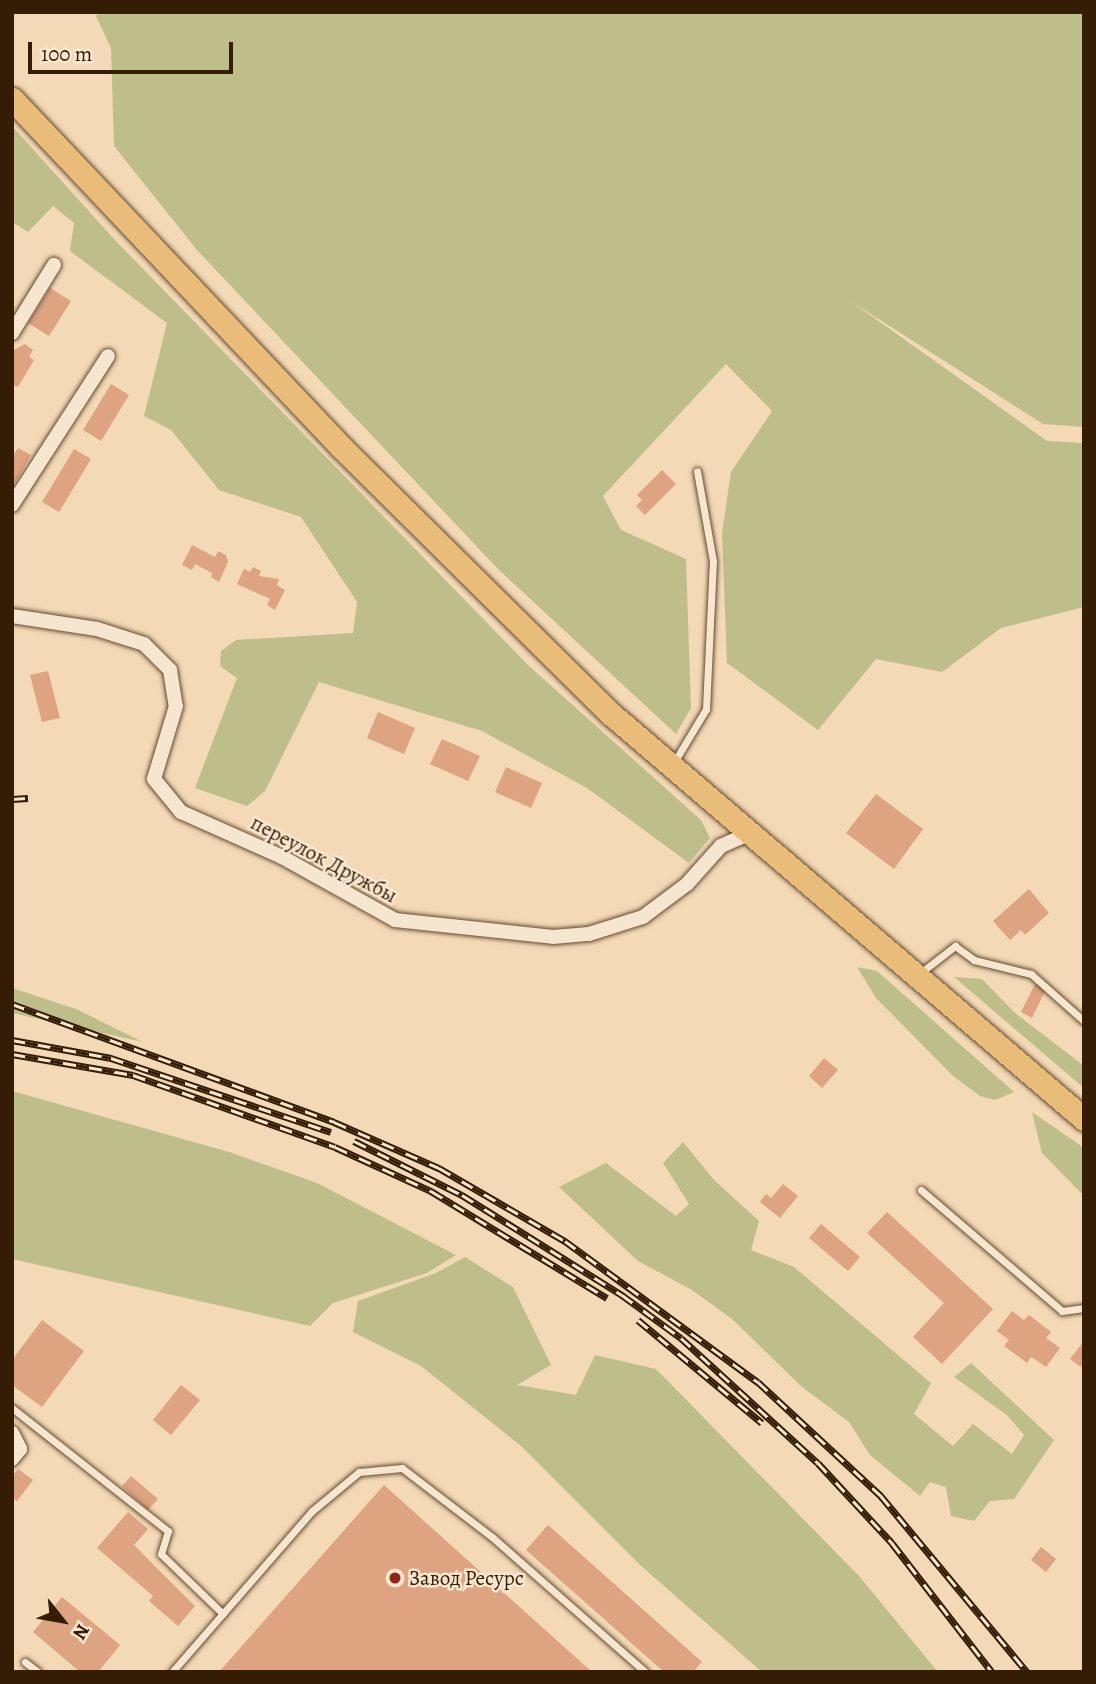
<!DOCTYPE html>
<meta charset="utf-8">
<style>
body{margin:0}
#map{position:relative;width:1096px;height:1684px;overflow:hidden;background:#f3d9b5;font-family:Alegreya,serif}
div>[style]{position:absolute}
.green>*{inset:0;background:#bebe8b}
.building>*{inset:0;background:#dea380}
.roads{filter:drop-shadow(0 0 2px #644b31) drop-shadow(0 0 2px #644b31)}
.service>*{height:7px;margin:-3.5px;padding:0 3.5px;transform-origin:3.5px;border-radius:3.5px;background:#f7e6cf}
.minor>*{height:14px;margin:-7px;padding:0 7px;transform-origin:7px;border-radius:7px;background:#f7e6cf}
.primary>*{height:23px;margin:-11.5px;padding:0 11.5px;transform-origin:11.5px;border-radius:11.5px;background:#eabc7a}
.rail>*{height:7px;margin-top:-3.5px;transform-origin:0;background:repeating-linear-gradient(90deg,#f7e6cf 0 13px,#351c05 0 26px);box-sizing:border-box;border-block:2px solid #351c05}
.dots>*{width:19px;height:19px;translate:-50% -50%;box-sizing:border-box;border:4px solid #f7e6cf;border-radius:50%}
span{translate:-50% -50%;white-space:nowrap;text-align:center;line-height:1.15;-webkit-text-stroke:5px #f7e6cf;paint-order:stroke}
.street-label{font-size:21px;color:#351c05}
.poi-label{font-size:21px;color:#351c05}
.left{translate:0 -50%;text-align:left}
.frame{position:absolute;inset:0;border:14px solid #351c05;pointer-events:none}
.north{position:absolute;left:28px;top:1586px;width:70px;height:70px;-webkit-text-stroke:5px #f7e6cf;paint-order:stroke;rotate:121deg;font-size:19px;font-weight:700;line-height:28px;text-align:center;color:#351c05}
.north::after{content:'';display:block;margin:auto;width:24px;height:32px;background:#351c05;clip-path:polygon(50% 0,100% 100%,50% 72%,0 100%)}
.scale{position:absolute;left:28px;top:42px;width:205px;height:32px;box-sizing:border-box;border:4px solid #351c05;border-top:0;padding-left:9px;font-size:21px;line-height:24px;white-space:nowrap;color:#351c05;-webkit-text-stroke:5px #f7e6cf;paint-order:stroke}
</style>
<div id="map">
<div class="green">
<i style="clip-path:polygon(100px 12px,1084px 12px,1084px 427px,1043px 424px,852px 302px,1047px 441px,1084px 443px,1084px 607px,1001px 628px,942px 672px,876px 659px,818px 730px,727px 663px,722px 534px,731px 472px,772px 411px,726px 364px,603px 496px,621px 530px,686px 559px,691px 708px,676px 734px,497px 568px,197px 250px,114px 146px,111px 48px,96px 16px)"></i>
<i style="clip-path:polygon(12px 126px,114px 239px,528px 665px,701px 820px,710px 838px,689px 863px,587px 788px,482px 731px,319px 682px,265px 791px,247px 806px,195px 788px,237px 678px,220px 666px,221px 651px,236px 640px,353px 633px,357px 602px,301px 517px,219px 490px,171px 430px,144px 416px,167px 323px,70px 251px,74px 223px,53px 206px,28px 232px,12px 222px)"></i>
<i style="clip-path:polygon(857px 967px,877px 971px,1014px 1092px,995px 1100px,980px 1096px,953px 1076px,876px 998px)"></i>
<i style="clip-path:polygon(954px 977px,982px 979px,1015px 1013px,1083px 1065px,1084px 1088px)"></i>
<i style="clip-path:polygon(12px 988px,76px 1009px,143px 1042px,12px 1013px)"></i>
<i style="clip-path:polygon(12px 1091px,229px 1152px,317px 1183px,456px 1255px,427px 1273px,333px 1303px,310px 1326px,12px 1259px)"></i>
<i style="clip-path:polygon(1032px 1112px,1084px 1148px,1084px 1196px,1042px 1153px)"></i>
<i style="clip-path:polygon(683px 1142px,714px 1180px,759px 1221px,751px 1250px,794px 1267px,931px 1383px,914px 1414px,953px 1446px,973px 1424px,1012px 1454px,1024px 1435px,1007px 1415px,954px 1377px,971px 1363px,1054px 1440px,1014px 1499px,990px 1501px,974px 1521px,951px 1516px,946px 1487px,930px 1482px,920px 1496px,870px 1455px,849px 1422px,802px 1387px,732px 1319px,692px 1290px,638px 1261px,559px 1187px,606px 1163px,676px 1216px,689px 1204px,663px 1163px)"></i>
<i style="clip-path:polygon(465px 1257px,513px 1287px,551px 1365px,517px 1385px,576px 1395px,595px 1355px,656px 1369px,859px 1576px,938px 1672px,762px 1672px,639px 1564px,521px 1446px,421px 1366px,353px 1332px,358px 1301px,436px 1273px)"></i>
</div>
<div class="building">
<i style="clip-path:polygon(50px 288px,71px 301px,49px 336px,28px 323px)"></i>
<i style="clip-path:polygon(25px 344px,33px 350px,29px 357px,34px 360px,18px 387px,12px 384px,12px 351px)"></i>
<i style="clip-path:polygon(111px 384px,129px 395px,101px 441px,83px 430px)"></i>
<i style="clip-path:polygon(18px 448px,31px 455px,12px 488px,12px 458px)"></i>
<i style="clip-path:polygon(74px 449px,91px 459px,59px 512px,42px 502px)"></i>
<i style="clip-path:polygon(662px 470px,676px 484px,645px 515px,636px 506px,642px 500px,637px 495px)"></i>
<i style="clip-path:polygon(192px 545px,215px 557px,218px 551px,226px 555px,228px 562px,219px 582px,211px 577px,212px 573px,195px 564px,192px 570px,182px 565px)"></i>
<i style="clip-path:polygon(253px 567px,261px 571px,259px 576px,279px 579px,277px 585px,285px 590px,275px 610px,267px 605px,270px 599px,237px 584px,244px 569px,250px 572px)"></i>
<i style="clip-path:polygon(48px 671px,60px 718px,42px 722px,30px 675px)"></i>
<i style="clip-path:polygon(378px 712px,415px 728px,404px 754px,367px 738px)"></i>
<i style="clip-path:polygon(442px 739px,480px 756px,468px 781px,430px 764px)"></i>
<i style="clip-path:polygon(506px 767px,542px 783px,531px 808px,495px 792px)"></i>
<i style="clip-path:polygon(876px 794px,923px 829px,894px 869px,846px 833px)"></i>
<i style="clip-path:polygon(1029px 889px,1049px 913px,1025px 935px,1021px 930px,1010px 940px,993px 921px)"></i>
<i style="clip-path:polygon(1035px 984px,1046px 989px,1032px 1018px,1021px 1012px)"></i>
<i style="clip-path:polygon(824px 1058px,838px 1070px,822px 1088px,809px 1076px)"></i>
<i style="clip-path:polygon(783px 1184px,798px 1196px,780px 1218px,760px 1202px,766px 1194px,771px 1198px)"></i>
<i style="clip-path:polygon(887px 1212px,993px 1309px,942px 1364px,913px 1337px,944px 1303px,867px 1233px)"></i>
<i style="clip-path:polygon(821px 1224px,860px 1257px,848px 1271px,809px 1238px)"></i>
<i style="clip-path:polygon(1012px 1311px,1024px 1320px,1029px 1315px,1051px 1332px,1046px 1338px,1060px 1348px,1046px 1367px,1031px 1357px,1027px 1363px,1004px 1346px,1009px 1340px,997px 1331px)"></i>
<i style="clip-path:polygon(42px 1320px,84px 1351px,42px 1407px,12px 1385px,12px 1360px)"></i>
<i style="clip-path:polygon(1084px 1341px,1084px 1363px,1081px 1367px,1070px 1359px)"></i>
<i style="clip-path:polygon(181px 1385px,200px 1400px,171px 1435px,153px 1420px)"></i>
<i style="clip-path:polygon(18px 1469px,33px 1480px,17px 1501px,12px 1498px,12px 1477px)"></i>
<i style="clip-path:polygon(131px 1476px,158px 1499px,148px 1510px,122px 1486px)"></i>
<i style="clip-path:polygon(384px 1485px,592px 1672px,219px 1672px)"></i>
<i style="clip-path:polygon(128px 1512px,148px 1529px,134px 1545px,195px 1606px,178px 1626px,149px 1601px,153px 1596px,97px 1548px)"></i>
<i style="clip-path:polygon(548px 1525px,702px 1662px,693px 1672px,664px 1672px,526px 1550px)"></i>
<i style="clip-path:polygon(1041px 1547px,1056px 1559px,1046px 1572px,1031px 1560px)"></i>
<i style="clip-path:polygon(62px 1597px,120px 1645px,98px 1672px,80px 1672px,33px 1632px)"></i>
</div>
<div class="roads">
<div class="service">
<i style="left:673px;top:764px;width:64px;rotate:-59deg"></i>
<i style="left:706px;top:709px;width:148px;rotate:-87.3deg"></i>
<i style="left:713px;top:561px;width:91px;rotate:-100.1deg"></i>
<i style="left:919px;top:974px;width:46px;rotate:-37.9deg"></i>
<i style="left:955px;top:946px;width:24px;rotate:36deg"></i>
<i style="left:974px;top:960px;width:59px;rotate:13.8deg"></i>
<i style="left:1031px;top:974px;width:71px;rotate:41.6deg"></i>
<i style="left:921px;top:1190px;width:186px;rotate:40.6deg"></i>
<i style="left:1062px;top:1311px;width:22px;rotate:-8deg"></i>
<i style="left:12px;top:1408px;width:199px;rotate:38.3deg"></i>
<i style="left:168px;top:1531px;width:24px;rotate:107deg"></i>
<i style="left:161px;top:1554px;width:86px;rotate:44.1deg"></i>
<i style="left:25px;top:1662px;width:16px;rotate:38deg"></i>
<i style="left:172px;top:1672px;width:213px;rotate:-49deg"></i>
<i style="left:312px;top:1511px;width:61px;rotate:-39.7deg"></i>
<i style="left:359px;top:1472px;width:43px;rotate:-5.3deg"></i>
<i style="left:402px;top:1468px;width:113px;rotate:37.5deg"></i>
<i style="left:492px;top:1537px;width:204px;rotate:41.4deg"></i>
</div>
<div class="minor">
<i style="left:12px;top:333px;width:80px;rotate:-58.3deg"></i>
<i style="left:12px;top:505px;width:177px;rotate:-57.2deg"></i>
<i style="left:12px;top:616px;width:86px;rotate:8.7deg"></i>
<i style="left:97px;top:629px;width:49px;rotate:17.7deg"></i>
<i style="left:144px;top:644px;width:37px;rotate:45deg"></i>
<i style="left:170px;top:670px;width:36px;rotate:81deg"></i>
<i style="left:176px;top:706px;width:76px;rotate:106.8deg"></i>
<i style="left:154px;top:779px;width:43px;rotate:50.7deg"></i>
<i style="left:181px;top:812px;width:111px;rotate:24deg"></i>
<i style="left:282px;top:857px;width:129px;rotate:29.1deg"></i>
<i style="left:395px;top:920px;width:159px;rotate:6.1deg"></i>
<i style="left:553px;top:937px;width:36px;rotate:-5deg"></i>
<i style="left:589px;top:934px;width:57px;rotate:-17.5deg"></i>
<i style="left:643px;top:917px;width:55px;rotate:-36.9deg"></i>
<i style="left:687px;top:884px;width:51px;rotate:-48.2deg"></i>
<i style="left:721px;top:846px;width:32px;rotate:-24deg"></i>
<i style="left:12px;top:1433px;width:18px;rotate:63deg"></i>
<i style="left:20px;top:1449px;width:13px;rotate:129deg"></i>
</div>
<div class="primary">
<i style="left:12px;top:99px;width:480px;rotate:46.6deg"></i>
<i style="left:342px;top:448px;width:378px;rotate:44.7deg"></i>
<i style="left:611px;top:714px;width:623px;rotate:40.57deg"></i>
</div>
</div>
<div class="rail">
<i style="left:12px;top:799px;width:16px;rotate:-4deg"></i>
<i style="left:12px;top:1004px;width:343px;rotate:20.1deg"></i>
<i style="left:334px;top:1122px;width:115px;rotate:23.7deg"></i>
<i style="left:439px;top:1168px;width:146px;rotate:30.1deg"></i>
<i style="left:565px;top:1241px;width:239px;rotate:36.2deg"></i>
<i style="left:758px;top:1382px;width:168px;rotate:42.8deg"></i>
<i style="left:881px;top:1496px;width:229px;rotate:50.3deg"></i>
<i style="left:12px;top:1040px;width:101px;rotate:10.3deg"></i>
<i style="left:111px;top:1058px;width:232px;rotate:18.6deg"></i>
<i style="left:12px;top:1054px;width:123px;rotate:9.8deg"></i>
<i style="left:133px;top:1075px;width:214px;rotate:19.6deg"></i>
<i style="left:335px;top:1147px;width:106px;rotate:24.6deg"></i>
<i style="left:431px;top:1191px;width:206px;rotate:31.3deg"></i>
<i style="left:354px;top:1141px;width:121px;rotate:26.6deg"></i>
<i style="left:462px;top:1195px;width:189px;rotate:32deg"></i>
<i style="left:622px;top:1295px;width:73px;rotate:36.1deg"></i>
<i style="left:681px;top:1338px;width:185px;rotate:42.4deg"></i>
<i style="left:818px;top:1463px;width:109px;rotate:47.2deg"></i>
<i style="left:892px;top:1543px;width:163px;rotate:52.2deg"></i>
<i style="left:638px;top:1320px;width:161px;rotate:39.7deg"></i>
</div>
<div class="dots">
<i style="left:395px;top:1578px;background:#8f2418"></i>
</div>
<div class="street-label">
<span style="left:324px;top:859px;rotate:28deg">переулок Дружбы</span>
</div>
<div class="poi-label">
<span class="left" style="left:409px;top:1578px">Завод Ресурс</span>
</div>
<div class="frame"></div>
<div class="north">N</div>
<div class="scale">100 m</div>
</div>
